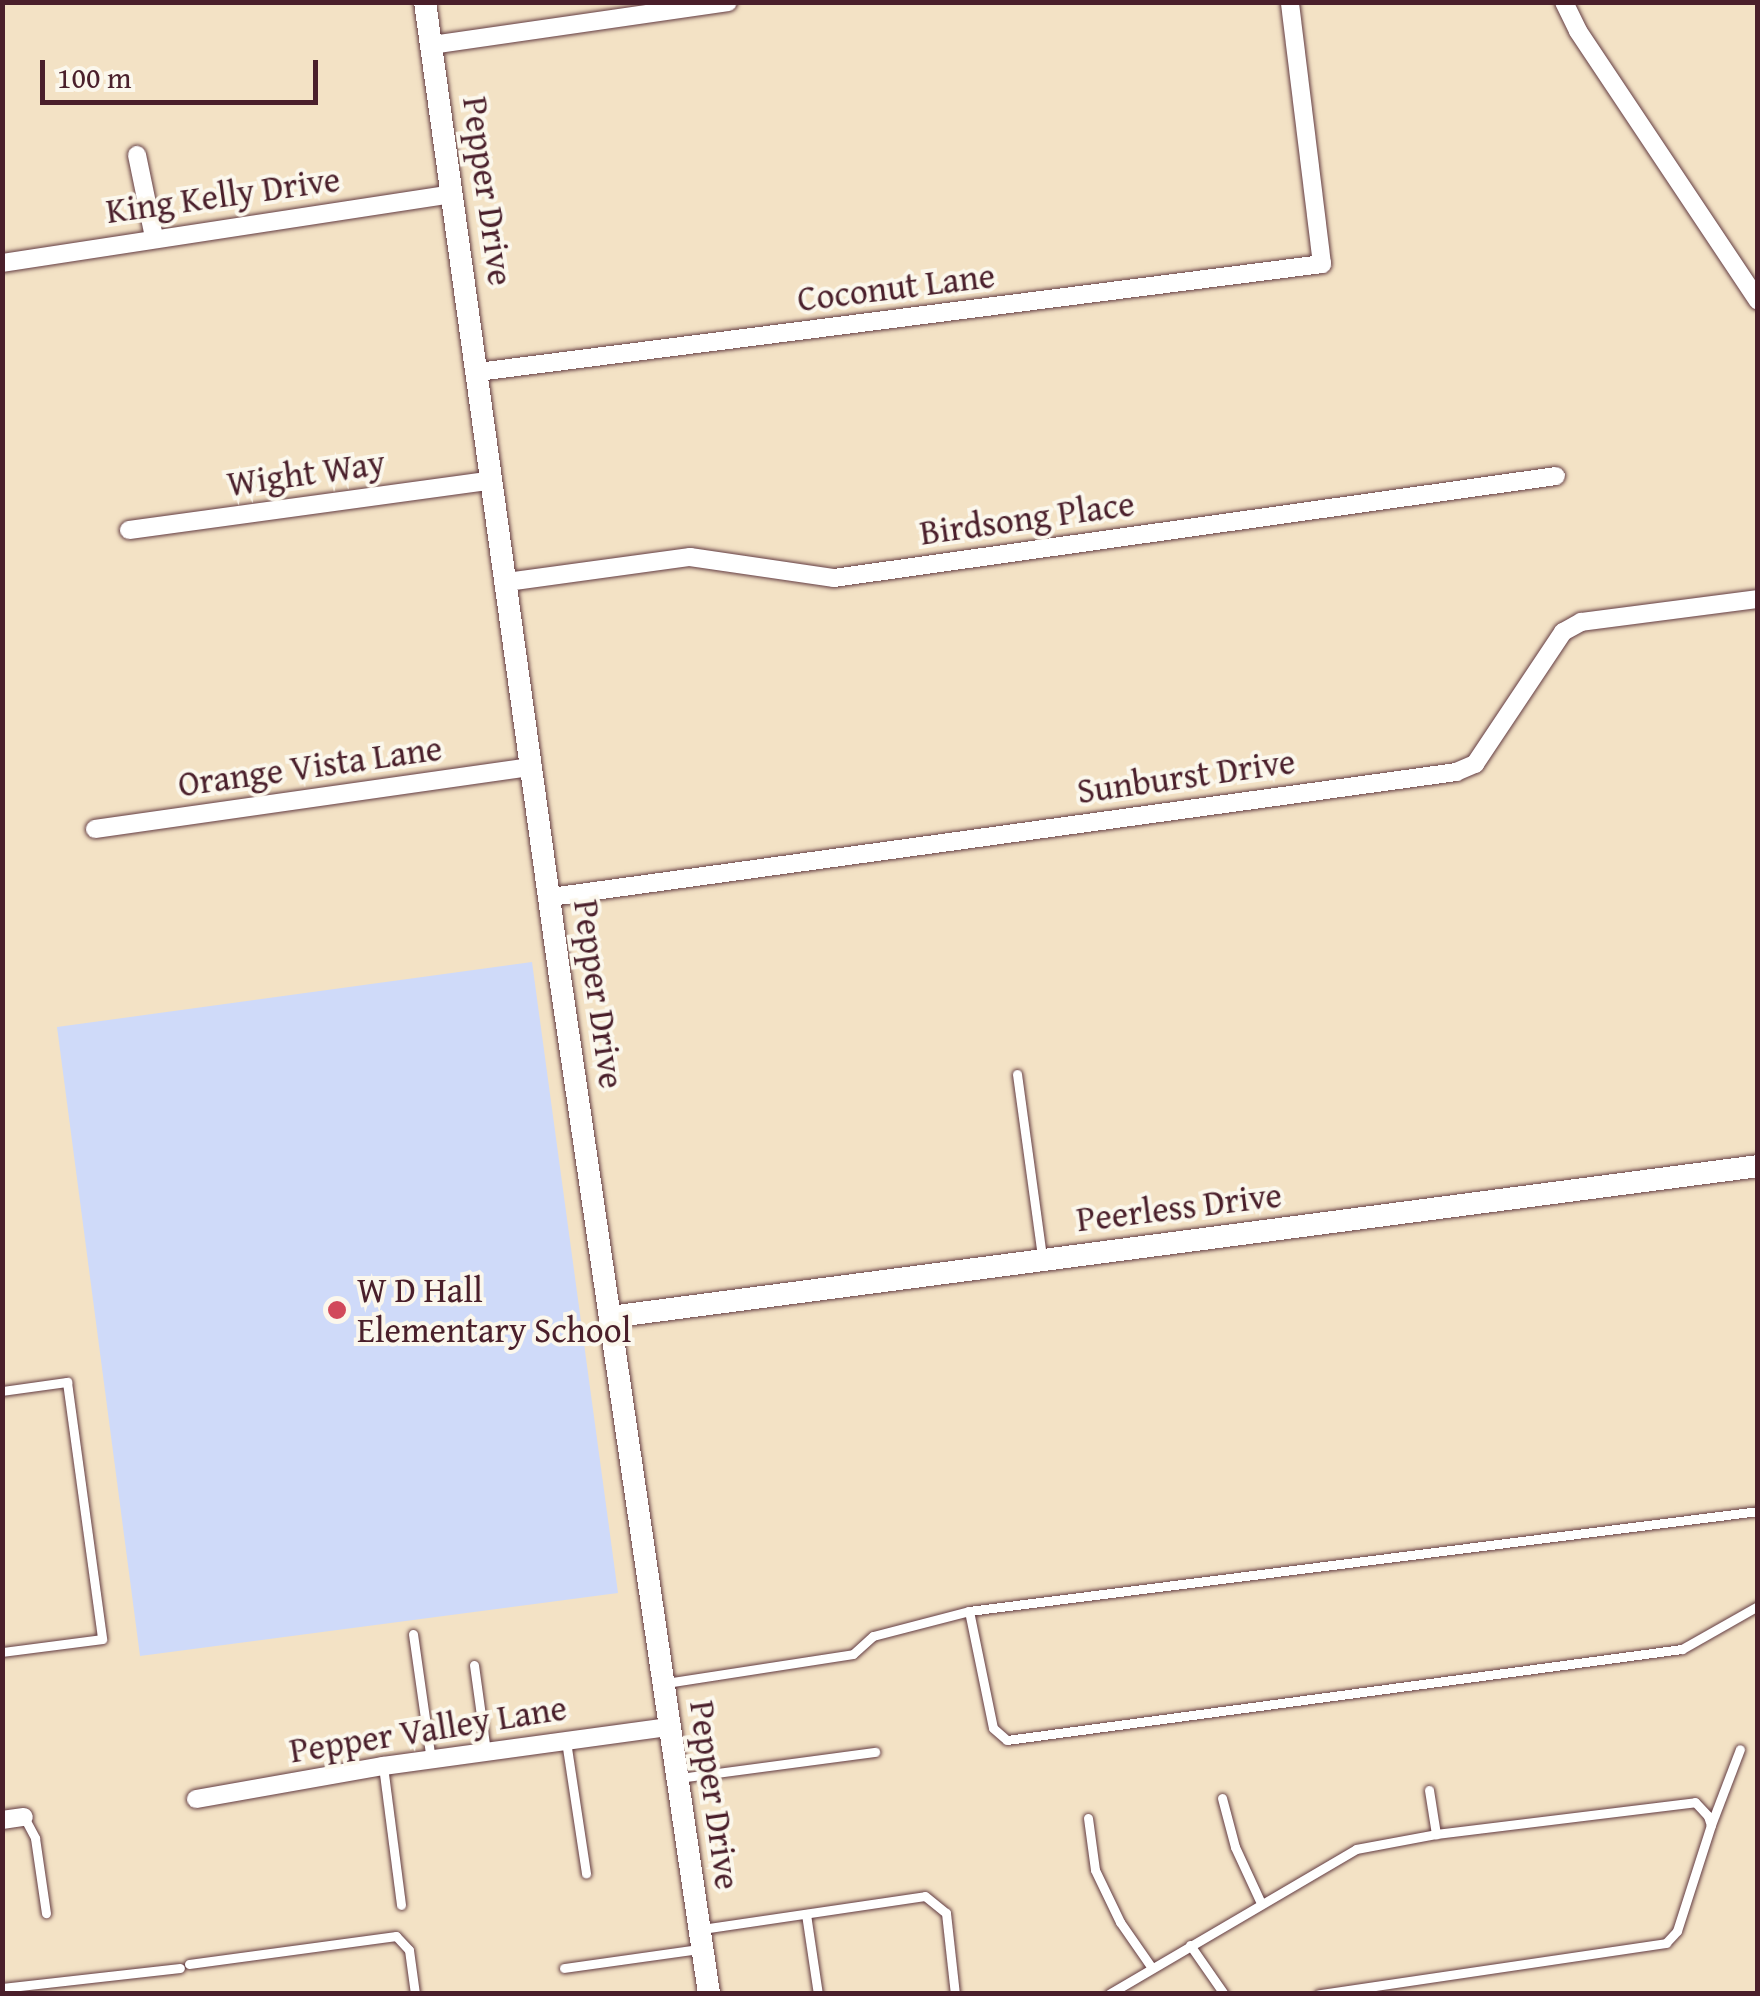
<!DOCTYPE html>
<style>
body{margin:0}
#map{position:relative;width:1760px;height:1996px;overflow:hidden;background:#f3e2c5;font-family:"Gentium Book Plus",serif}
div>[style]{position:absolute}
.built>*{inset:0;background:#cfdaf9}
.roads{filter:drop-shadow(0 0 2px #633c42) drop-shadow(0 0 2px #633c42)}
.service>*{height:9px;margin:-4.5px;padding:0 4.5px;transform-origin:4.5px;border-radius:4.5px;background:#fff}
.minor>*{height:18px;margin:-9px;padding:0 9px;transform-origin:9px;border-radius:9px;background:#fff}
.tertiary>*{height:22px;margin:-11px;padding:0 11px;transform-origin:11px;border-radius:11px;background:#fff}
.dots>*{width:28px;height:28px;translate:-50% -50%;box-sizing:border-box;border:5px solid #fbf7ec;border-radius:50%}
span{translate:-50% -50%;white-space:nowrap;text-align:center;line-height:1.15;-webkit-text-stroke:8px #fbf7ec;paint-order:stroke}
.street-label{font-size:35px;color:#4a1f2b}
.poi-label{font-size:35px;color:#4a1f2b}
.left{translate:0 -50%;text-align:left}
.frame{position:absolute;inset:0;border:5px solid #4a1f2b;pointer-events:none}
.scale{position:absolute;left:40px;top:60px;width:278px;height:45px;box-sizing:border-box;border:5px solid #4a1f2b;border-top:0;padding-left:12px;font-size:30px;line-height:35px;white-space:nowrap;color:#4a1f2b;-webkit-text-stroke:8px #fbf7ec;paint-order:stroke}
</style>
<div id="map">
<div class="built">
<i style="clip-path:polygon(532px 962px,618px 1593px,140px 1656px,57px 1027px)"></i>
</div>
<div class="roads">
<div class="service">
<i style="left:1017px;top:1074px;width:185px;rotate:82.2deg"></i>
<i style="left:2px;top:1391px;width:66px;rotate:-7.9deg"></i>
<i style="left:67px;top:1382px;width:259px;rotate:82.2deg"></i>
<i style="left:102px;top:1639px;width:101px;rotate:172.6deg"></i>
<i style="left:969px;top:1611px;width:119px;rotate:78.4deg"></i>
<i style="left:993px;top:1728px;width:18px;rotate:41deg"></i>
<i style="left:1007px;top:1740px;width:681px;rotate:-7.68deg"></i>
<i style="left:1682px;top:1649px;width:87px;rotate:-29.5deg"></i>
<i style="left:413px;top:1634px;width:127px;rotate:81.9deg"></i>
<i style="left:474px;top:1665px;width:88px;rotate:82.1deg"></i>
<i style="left:666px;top:1683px;width:189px;rotate:-8.8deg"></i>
<i style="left:853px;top:1654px;width:27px;rotate:-42deg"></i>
<i style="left:873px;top:1636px;width:99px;rotate:-14.6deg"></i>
<i style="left:969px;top:1611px;width:795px;rotate:-7.22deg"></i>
<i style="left:566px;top:1741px;width:134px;rotate:81.4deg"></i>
<i style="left:383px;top:1766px;width:140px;rotate:82.6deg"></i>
<i style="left:679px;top:1778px;width:198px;rotate:-7.6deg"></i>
<i style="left:1429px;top:1790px;width:45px;rotate:81deg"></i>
<i style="left:1222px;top:1798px;width:51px;rotate:75.1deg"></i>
<i style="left:1235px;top:1847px;width:60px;rotate:65.2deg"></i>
<i style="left:24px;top:1817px;width:24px;rotate:62deg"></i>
<i style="left:35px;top:1838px;width:76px;rotate:81.7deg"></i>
<i style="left:1088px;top:1818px;width:52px;rotate:82.3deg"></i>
<i style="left:1095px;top:1870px;width:58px;rotate:64.3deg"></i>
<i style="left:1120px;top:1922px;width:56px;rotate:55.2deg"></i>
<i style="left:1711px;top:1825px;width:81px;rotate:-69.1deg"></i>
<i style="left:806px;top:1914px;width:81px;rotate:81.5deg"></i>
<i style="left:702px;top:1929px;width:225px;rotate:-8.4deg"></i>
<i style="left:925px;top:1896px;width:27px;rotate:39deg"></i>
<i style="left:946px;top:1913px;width:81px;rotate:83.7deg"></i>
<i style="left:1190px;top:1945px;width:60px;rotate:55.2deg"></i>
<i style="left:189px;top:1964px;width:209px;rotate:-7.7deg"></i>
<i style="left:396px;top:1936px;width:19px;rotate:47deg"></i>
<i style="left:409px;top:1950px;width:44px;rotate:82.2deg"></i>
<i style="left:564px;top:1968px;width:137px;rotate:-8deg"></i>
<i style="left:2px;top:1988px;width:179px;rotate:-6.4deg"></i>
<i style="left:1109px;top:1994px;width:286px;rotate:-30.4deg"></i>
<i style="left:1356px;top:1849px;width:81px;rotate:-10.6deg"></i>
<i style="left:1436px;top:1834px;width:261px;rotate:-7deg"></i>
<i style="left:1695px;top:1802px;width:19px;rotate:47deg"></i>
<i style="left:1708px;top:1816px;width:9px;rotate:72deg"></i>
<i style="left:1711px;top:1825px;width:111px;rotate:107.8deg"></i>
<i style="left:1677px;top:1931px;width:16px;rotate:133deg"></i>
<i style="left:1666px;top:1943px;width:351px;rotate:171.6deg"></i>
</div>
<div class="minor">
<i style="left:1564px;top:2px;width:32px;rotate:64deg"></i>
<i style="left:1578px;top:31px;width:324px;rotate:56.3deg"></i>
<i style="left:431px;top:45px;width:300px;rotate:-8.2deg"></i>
<i style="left:137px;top:155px;width:84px;rotate:78.3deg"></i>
<i style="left:2px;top:263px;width:456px;rotate:-8.7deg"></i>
<i style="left:478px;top:372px;width:851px;rotate:-7.29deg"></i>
<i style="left:1322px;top:264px;width:264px;rotate:-97deg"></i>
<i style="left:129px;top:530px;width:367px;rotate:-7.8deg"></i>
<i style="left:507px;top:582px;width:185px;rotate:-7.8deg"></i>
<i style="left:690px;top:557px;width:146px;rotate:8.3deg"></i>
<i style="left:834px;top:578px;width:729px;rotate:-8.04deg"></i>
<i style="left:95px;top:829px;width:442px;rotate:-8.1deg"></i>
<i style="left:551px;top:897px;width:914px;rotate:-7.86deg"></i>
<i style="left:1456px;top:772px;width:21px;rotate:-23deg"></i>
<i style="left:1475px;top:764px;width:159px;rotate:-56.3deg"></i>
<i style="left:1563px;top:632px;width:21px;rotate:-29deg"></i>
<i style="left:1581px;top:622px;width:178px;rotate:-7.4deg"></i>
<i style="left:196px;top:1799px;width:190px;rotate:-10deg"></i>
<i style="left:383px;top:1766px;width:289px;rotate:-7.8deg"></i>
<i style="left:2px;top:1820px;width:22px;rotate:-8deg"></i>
</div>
<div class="tertiary">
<i style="left:425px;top:2px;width:991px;rotate:82.12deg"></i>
<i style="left:561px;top:984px;width:1021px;rotate:81.66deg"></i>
<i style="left:610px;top:1317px;width:1158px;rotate:-7.49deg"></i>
</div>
</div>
<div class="dots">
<i style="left:337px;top:1310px;background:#d1495b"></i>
</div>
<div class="street-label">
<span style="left:488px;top:191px;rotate:82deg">Pepper Drive</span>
<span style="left:223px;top:195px;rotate:-8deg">King Kelly Drive</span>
<span style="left:896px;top:287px;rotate:-7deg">Coconut Lane</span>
<span style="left:306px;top:473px;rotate:-8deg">Wight Way</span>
<span style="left:1027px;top:518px;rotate:-8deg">Birdsong Place</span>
<span style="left:310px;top:766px;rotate:-8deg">Orange Vista Lane</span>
<span style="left:1186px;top:776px;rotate:-8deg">Sunburst Drive</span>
<span style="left:599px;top:994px;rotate:82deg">Pepper Drive</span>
<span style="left:1179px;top:1207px;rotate:-7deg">Peerless Drive</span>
<span style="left:428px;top:1729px;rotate:-9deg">Pepper Valley Lane</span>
<span style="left:715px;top:1795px;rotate:82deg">Pepper Drive</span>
</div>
<div class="poi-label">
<span class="left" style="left:357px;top:1310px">W D Hall<br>Elementary School</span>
</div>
<div class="frame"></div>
<div class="scale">100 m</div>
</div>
